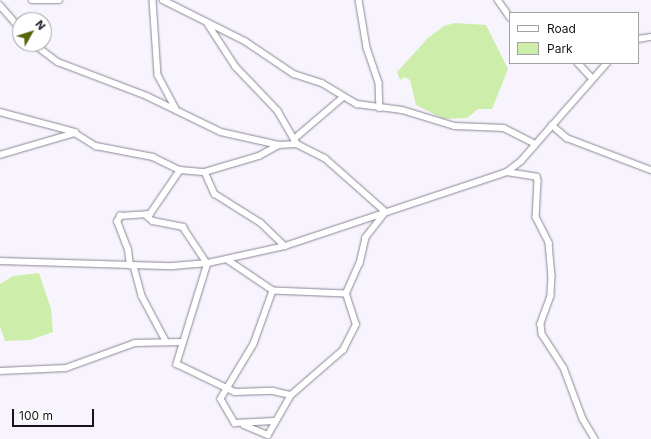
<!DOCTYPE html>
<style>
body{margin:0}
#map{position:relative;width:651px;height:439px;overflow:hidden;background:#f8f4fe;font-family:Inter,sans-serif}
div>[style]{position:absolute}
.green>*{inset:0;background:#cea}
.roads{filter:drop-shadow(0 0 1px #8b8595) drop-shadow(0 0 1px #8b8595)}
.minor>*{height:5.5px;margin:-2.75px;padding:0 2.75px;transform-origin:2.75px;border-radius:2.75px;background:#fff}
span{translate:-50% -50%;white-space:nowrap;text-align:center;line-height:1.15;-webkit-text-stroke:4px #fff;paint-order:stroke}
.legend{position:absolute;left:509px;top:12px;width:130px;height:52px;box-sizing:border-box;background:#fff;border:1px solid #a2a1a4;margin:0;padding:5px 7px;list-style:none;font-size:12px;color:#17151b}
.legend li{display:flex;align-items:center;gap:8px;height:20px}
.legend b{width:20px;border:1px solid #a2a1a4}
.north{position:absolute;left:12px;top:12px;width:40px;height:40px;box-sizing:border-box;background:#fff;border:1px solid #a2a1a4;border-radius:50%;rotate:51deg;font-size:11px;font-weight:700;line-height:16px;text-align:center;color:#17151b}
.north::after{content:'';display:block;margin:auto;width:14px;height:18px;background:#55650c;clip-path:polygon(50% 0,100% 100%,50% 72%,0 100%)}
.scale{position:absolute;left:12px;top:409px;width:82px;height:18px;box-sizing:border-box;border:2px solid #17151b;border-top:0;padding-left:5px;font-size:12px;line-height:14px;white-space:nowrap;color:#17151b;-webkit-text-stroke:3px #fff;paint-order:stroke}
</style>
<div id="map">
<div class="green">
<i style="clip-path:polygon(455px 23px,486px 25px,508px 69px,492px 109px,478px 109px,467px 118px,444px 119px,416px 105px,410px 80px,405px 77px,400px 80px,397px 72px,428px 38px,444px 26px)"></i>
<i style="clip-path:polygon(39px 273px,51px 309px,53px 332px,30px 340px,5px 341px,0 326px,0 284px,13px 276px)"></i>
</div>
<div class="roads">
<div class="minor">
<i style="left:32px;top:0;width:27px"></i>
<i style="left:153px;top:0;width:75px;rotate:86.2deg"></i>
<i style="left:158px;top:75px;width:40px;rotate:62deg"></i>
<i style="left:163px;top:0;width:92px;rotate:26.6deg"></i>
<i style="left:245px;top:41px;width:59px;rotate:34deg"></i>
<i style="left:294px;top:74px;width:29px;rotate:18deg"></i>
<i style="left:322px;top:83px;width:41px;rotate:31deg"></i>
<i style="left:357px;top:104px;width:45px;rotate:7.6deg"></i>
<i style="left:402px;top:110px;width:55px;rotate:16.8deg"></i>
<i style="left:455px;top:126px;width:49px;rotate:2.3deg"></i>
<i style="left:504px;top:128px;width:33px;rotate:27deg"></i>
<i style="left:359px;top:0;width:49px;rotate:80.5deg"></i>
<i style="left:367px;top:48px;width:37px;rotate:71deg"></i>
<i style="left:379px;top:83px;width:25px;rotate:88deg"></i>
<i style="left:498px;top:0;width:21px;rotate:55deg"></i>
<i style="left:0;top:5px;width:30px;rotate:49deg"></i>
<i style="left:208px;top:24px;width:51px;rotate:56.9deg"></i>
<i style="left:236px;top:67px;width:61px;rotate:46.3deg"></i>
<i style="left:278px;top:111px;width:38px;rotate:60deg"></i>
<i style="left:638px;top:39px;width:13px;rotate:-9deg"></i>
<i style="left:34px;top:44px;width:30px;rotate:37deg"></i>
<i style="left:58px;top:62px;width:95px;rotate:20.9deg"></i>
<i style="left:147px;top:96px;width:82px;rotate:25.9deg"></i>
<i style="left:221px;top:132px;width:59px;rotate:12.6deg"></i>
<i style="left:279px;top:145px;width:18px;rotate:-3deg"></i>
<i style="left:297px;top:144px;width:31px;rotate:27deg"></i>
<i style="left:325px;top:158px;width:81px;rotate:41.5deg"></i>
<i style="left:386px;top:212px;width:33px;rotate:128deg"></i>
<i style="left:366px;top:238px;width:26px;rotate:103deg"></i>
<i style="left:360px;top:263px;width:34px;rotate:114deg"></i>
<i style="left:346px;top:294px;width:73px;rotate:-177.6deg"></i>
<i style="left:273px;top:291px;width:55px;rotate:-146deg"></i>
<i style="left:578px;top:63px;width:21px;rotate:47deg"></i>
<i style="left:0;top:112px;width:78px;rotate:14.9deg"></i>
<i style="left:552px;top:125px;width:20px;rotate:41deg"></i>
<i style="left:567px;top:138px;width:90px;rotate:20.9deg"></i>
<i style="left:294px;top:139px;width:63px;rotate:-40.5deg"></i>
<i style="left:0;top:155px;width:78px;rotate:-16.3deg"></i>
<i style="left:75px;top:133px;width:25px;rotate:32deg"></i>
<i style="left:96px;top:146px;width:58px;rotate:10.9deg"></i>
<i style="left:153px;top:157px;width:30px;rotate:26deg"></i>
<i style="left:205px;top:172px;width:24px;rotate:66deg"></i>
<i style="left:215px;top:194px;width:54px;rotate:32.2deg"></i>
<i style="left:261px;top:223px;width:33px;rotate:44deg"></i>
<i style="left:507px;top:172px;width:30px;rotate:9deg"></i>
<i style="left:537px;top:177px;width:4px;rotate:76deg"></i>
<i style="left:538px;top:181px;width:36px;rotate:93deg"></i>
<i style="left:536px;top:217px;width:29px;rotate:63deg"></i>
<i style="left:549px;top:243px;width:32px;rotate:85deg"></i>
<i style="left:552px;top:275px;width:21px;rotate:93deg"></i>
<i style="left:551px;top:296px;width:30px;rotate:110deg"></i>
<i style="left:541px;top:324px;width:10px;rotate:84deg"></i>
<i style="left:542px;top:334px;width:40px;rotate:57.1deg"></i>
<i style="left:564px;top:368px;width:54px;rotate:69.6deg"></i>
<i style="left:583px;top:419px;width:23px;rotate:59deg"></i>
<i style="left:146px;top:215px;width:9px;rotate:41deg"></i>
<i style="left:153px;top:221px;width:31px;rotate:11deg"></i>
<i style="left:183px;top:227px;width:43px;rotate:56.3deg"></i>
<i style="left:0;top:261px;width:173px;rotate:1.7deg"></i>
<i style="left:173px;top:266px;width:35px;rotate:-5deg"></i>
<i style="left:208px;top:263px;width:79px;rotate:-12.4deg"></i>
<i style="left:285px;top:246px;width:234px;rotate:-18.4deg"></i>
<i style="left:507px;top:172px;width:18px;rotate:-38deg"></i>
<i style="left:521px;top:161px;width:130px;rotate:-48.7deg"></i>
<i style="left:208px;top:263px;width:106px;rotate:107.1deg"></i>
<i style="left:177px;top:364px;width:64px;rotate:25.8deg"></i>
<i style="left:235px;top:392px;width:38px;rotate:-2deg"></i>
<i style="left:273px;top:391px;width:18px;rotate:13deg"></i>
<i style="left:130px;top:266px;width:16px;rotate:-97deg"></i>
<i style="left:128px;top:250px;width:30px;rotate:-111deg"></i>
<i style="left:117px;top:222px;width:7px;rotate:-63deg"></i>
<i style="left:120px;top:216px;width:30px;rotate:-4deg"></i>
<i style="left:150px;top:214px;width:53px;rotate:-55.7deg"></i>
<i style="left:180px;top:170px;width:25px;rotate:5deg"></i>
<i style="left:205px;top:172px;width:56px;rotate:-16.5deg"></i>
<i style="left:259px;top:156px;width:23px;rotate:-29deg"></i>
<i style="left:134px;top:266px;width:31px;rotate:75deg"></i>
<i style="left:142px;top:296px;width:51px;rotate:61.9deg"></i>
<i style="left:273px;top:291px;width:56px;rotate:109.7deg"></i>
<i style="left:254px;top:344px;width:64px;rotate:121deg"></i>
<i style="left:221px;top:399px;width:28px;rotate:60deg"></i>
<i style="left:235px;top:423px;width:39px;rotate:-3deg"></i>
<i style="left:0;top:371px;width:66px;rotate:-2.6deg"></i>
<i style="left:66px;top:368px;width:73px;rotate:-19.9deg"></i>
<i style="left:135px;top:343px;width:47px;rotate:-1.2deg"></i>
<i style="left:244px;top:425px;width:26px;rotate:23deg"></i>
<i style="left:268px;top:435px;width:46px;rotate:-60.1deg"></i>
<i style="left:291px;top:395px;width:69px;rotate:-40.9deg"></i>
<i style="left:343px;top:350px;width:28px;rotate:-63deg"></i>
<i style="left:356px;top:325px;width:33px;rotate:-108deg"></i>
</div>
</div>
<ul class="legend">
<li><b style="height:5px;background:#fff"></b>Road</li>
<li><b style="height:11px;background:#cea"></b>Park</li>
</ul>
<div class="north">N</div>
<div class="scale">100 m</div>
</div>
